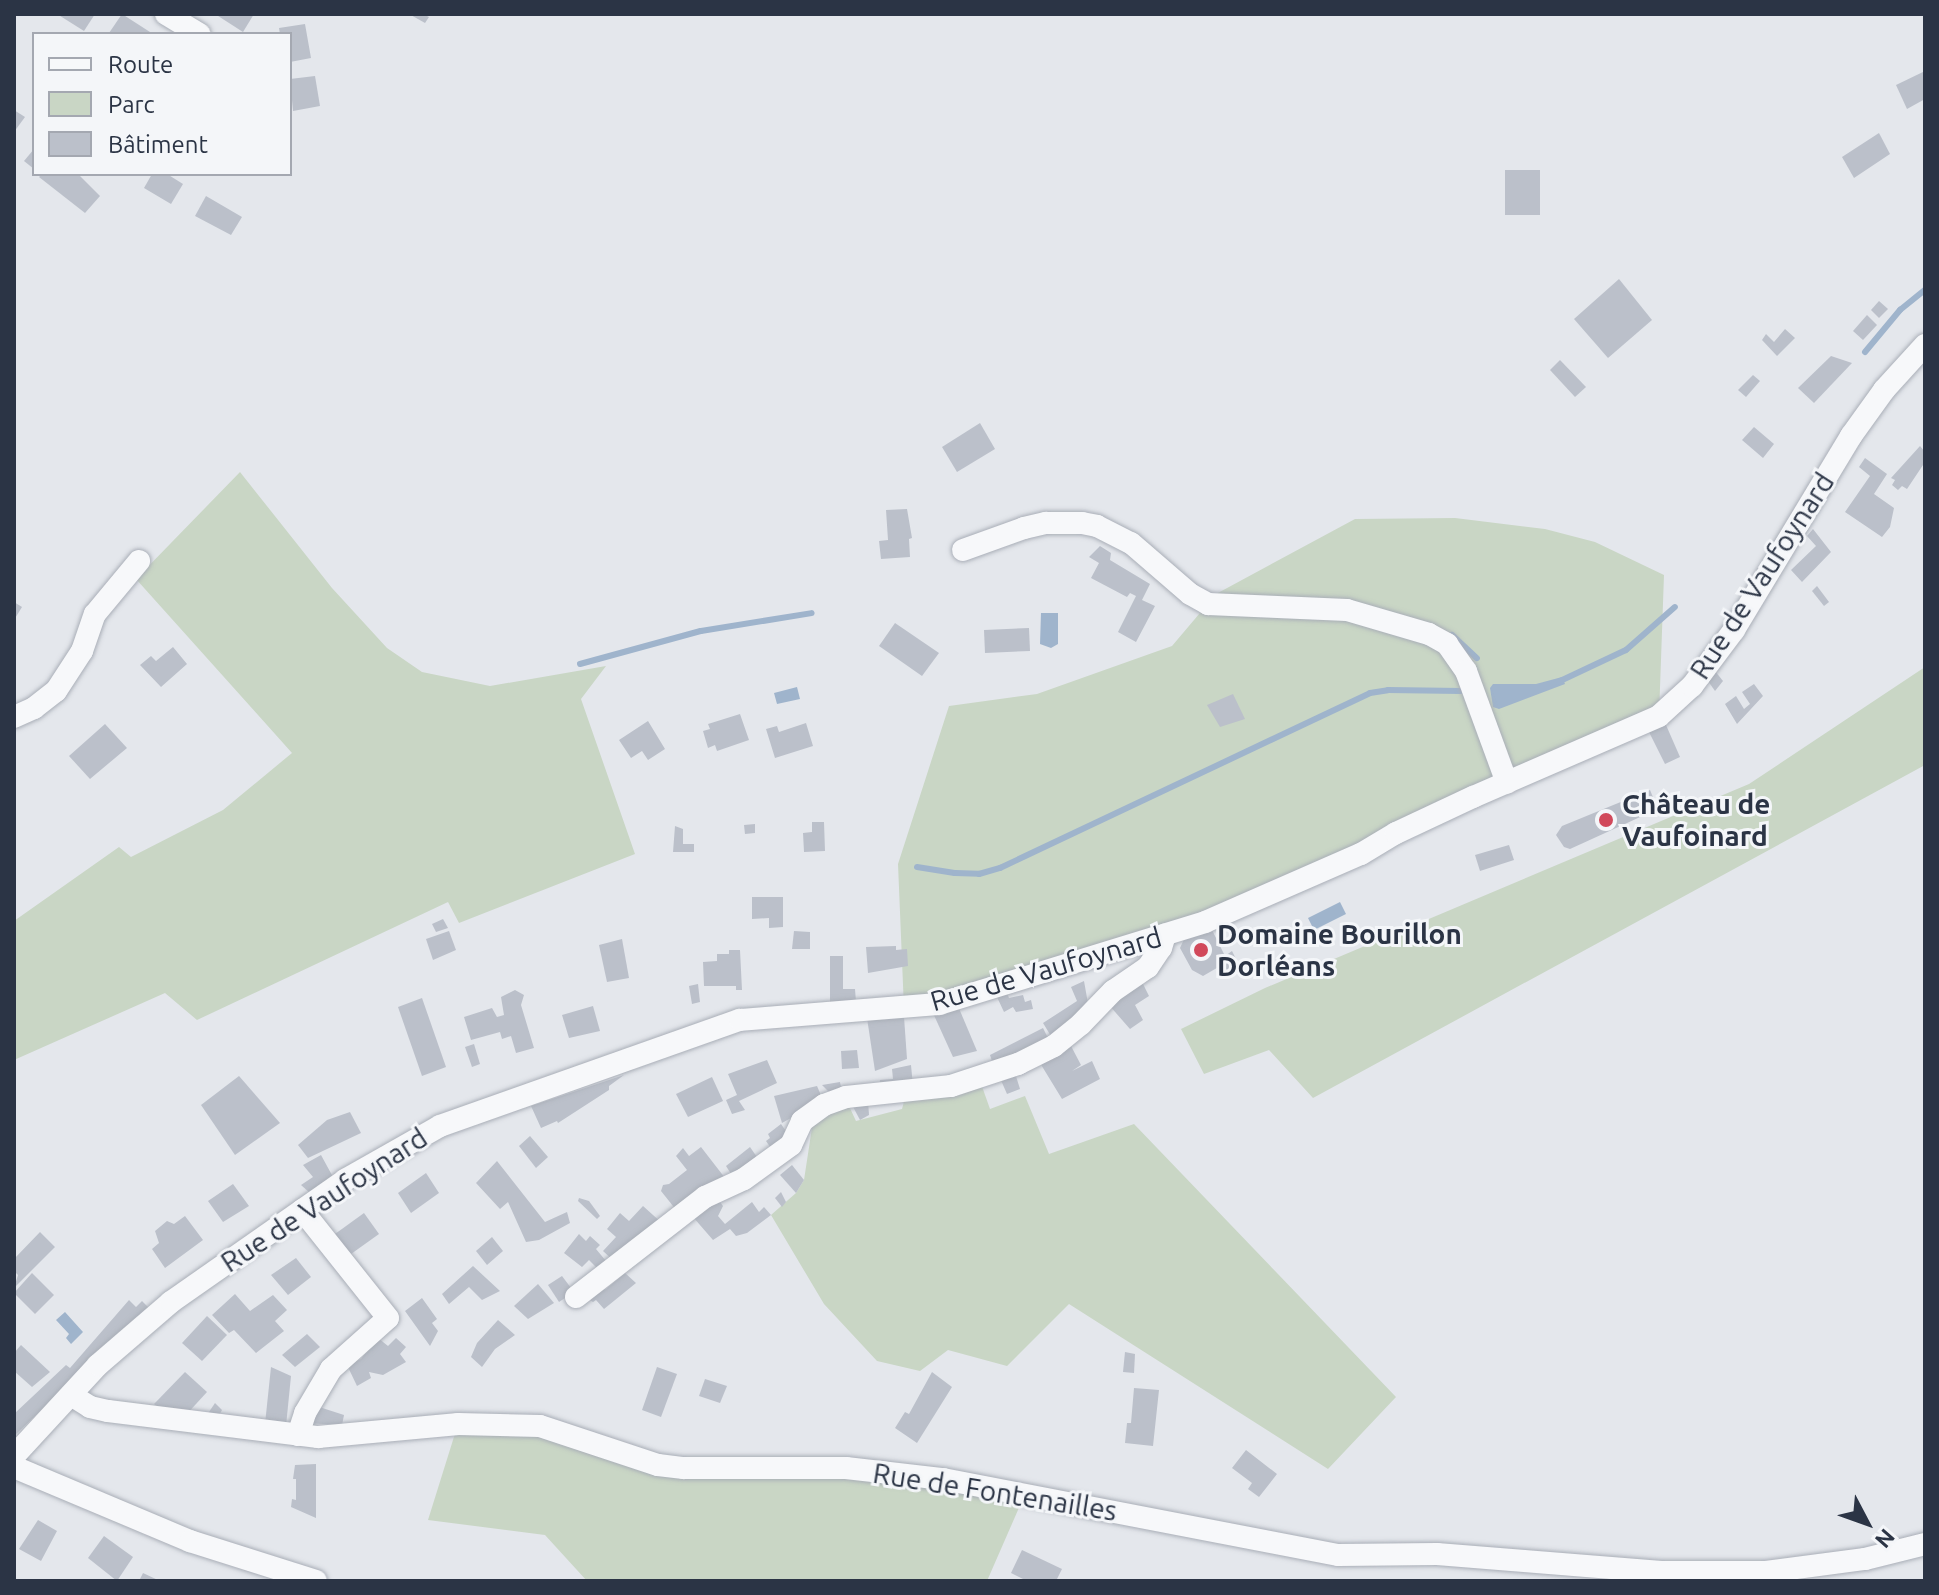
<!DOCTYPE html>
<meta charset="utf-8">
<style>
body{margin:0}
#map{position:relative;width:1939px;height:1595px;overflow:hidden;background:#e4e7ec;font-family:Ubuntu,sans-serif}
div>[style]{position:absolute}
.green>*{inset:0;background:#c9d6c5}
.water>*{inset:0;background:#9fb4cc}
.stream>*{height:6px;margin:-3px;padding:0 3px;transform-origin:3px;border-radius:3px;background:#9fb4cc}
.building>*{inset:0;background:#bbc0ca}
.roads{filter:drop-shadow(0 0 2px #a9aeb7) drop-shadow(0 0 2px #a9aeb7)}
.minor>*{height:22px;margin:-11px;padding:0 11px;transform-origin:11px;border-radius:11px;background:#f7f8fa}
.dots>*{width:22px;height:22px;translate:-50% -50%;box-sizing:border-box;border:4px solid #f4f6f9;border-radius:50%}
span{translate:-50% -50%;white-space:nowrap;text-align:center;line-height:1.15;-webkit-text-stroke:6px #f4f6f9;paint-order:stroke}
.street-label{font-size:28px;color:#2b3445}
.poi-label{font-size:28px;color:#2b3445;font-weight:700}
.left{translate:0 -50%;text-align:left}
.frame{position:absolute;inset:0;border:16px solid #2b3445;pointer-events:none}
.legend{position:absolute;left:32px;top:32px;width:260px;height:144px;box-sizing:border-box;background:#f4f6f9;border:2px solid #a4a8b1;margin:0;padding:10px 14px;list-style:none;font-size:24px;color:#2b3445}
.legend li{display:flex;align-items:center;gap:16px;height:40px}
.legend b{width:40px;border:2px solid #a4a8b1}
.north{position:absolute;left:1827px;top:1483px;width:80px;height:80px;-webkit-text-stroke:6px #f4f6f9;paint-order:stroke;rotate:131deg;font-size:22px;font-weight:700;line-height:32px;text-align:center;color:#2b3445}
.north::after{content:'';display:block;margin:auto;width:28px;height:36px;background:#2b3445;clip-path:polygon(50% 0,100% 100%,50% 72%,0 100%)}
</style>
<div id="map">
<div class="green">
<i style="clip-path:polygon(240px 472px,332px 588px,387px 648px,422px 672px,490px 686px,606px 666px,581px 699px,635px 854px,459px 923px,448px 902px,197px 1020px,165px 993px,14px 1060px,14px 921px,119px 847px,131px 857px,223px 810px,292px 753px,136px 579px)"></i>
<i style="clip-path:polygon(1455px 518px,1545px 529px,1595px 542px,1664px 575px,1659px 716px,1274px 890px,904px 1009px,898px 864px,949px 706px,1037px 694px,1172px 646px,1216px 594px,1355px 519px)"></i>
<i style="clip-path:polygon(1925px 667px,1925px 765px,1313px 1098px,1269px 1050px,1204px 1074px,1181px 1029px,1265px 988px,1749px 784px)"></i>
<i style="clip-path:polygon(979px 1078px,990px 1109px,1025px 1096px,1049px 1154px,1134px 1124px,1396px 1397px,1328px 1469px,1069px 1304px,1007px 1366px,948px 1350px,920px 1371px,877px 1361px,824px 1304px,771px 1215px,796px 1193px,804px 1180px,813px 1121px,848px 1104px,856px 1121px,902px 1109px,906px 1094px)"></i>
<i style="clip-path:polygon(458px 1424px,564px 1431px,632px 1458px,779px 1467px,1025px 1494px,987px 1581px,587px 1581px,545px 1535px,428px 1520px)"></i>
</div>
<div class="water">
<i style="clip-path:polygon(1041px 613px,1058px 613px,1058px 644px,1051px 648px,1040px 644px)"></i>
<i style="clip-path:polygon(1562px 677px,1565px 684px,1499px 709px,1493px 707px,1490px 688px,1493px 684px,1536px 684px)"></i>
<i style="clip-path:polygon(797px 687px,800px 699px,777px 704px,774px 693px)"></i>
<i style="clip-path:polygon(1340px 902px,1346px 914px,1314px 930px,1308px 918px)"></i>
<i style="clip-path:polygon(65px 1312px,83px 1332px,71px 1344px,66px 1338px,69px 1334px,56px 1320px)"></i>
</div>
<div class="stream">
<i style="left:1865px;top:352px;width:55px;rotate:-50.2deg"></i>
<i style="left:1900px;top:310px;width:32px;rotate:-39deg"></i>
<i style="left:1452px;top:635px;width:34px;rotate:43deg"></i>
<i style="left:580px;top:664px;width:125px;rotate:-15.3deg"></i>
<i style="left:701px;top:631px;width:112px;rotate:-9.2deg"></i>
<i style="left:1558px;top:682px;width:75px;rotate:-25.2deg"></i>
<i style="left:1626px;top:650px;width:65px;rotate:-41.3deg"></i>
<i style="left:917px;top:867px;width:38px;rotate:9deg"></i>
<i style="left:955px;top:873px;width:24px;rotate:2deg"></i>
<i style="left:979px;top:874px;width:22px;rotate:-16deg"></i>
<i style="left:1000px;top:868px;width:409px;rotate:-25.3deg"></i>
<i style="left:1370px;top:693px;width:18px;rotate:-9deg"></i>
<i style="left:1388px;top:690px;width:73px;rotate:0.8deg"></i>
</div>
<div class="building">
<i style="clip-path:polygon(57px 14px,95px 14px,84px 31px)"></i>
<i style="clip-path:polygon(122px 14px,150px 32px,149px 34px,109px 33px)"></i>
<i style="clip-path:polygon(215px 14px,254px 14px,243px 32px)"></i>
<i style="clip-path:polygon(409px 14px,423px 14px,429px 17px,425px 23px)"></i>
<i style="clip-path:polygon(305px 24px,311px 58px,290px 62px,290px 34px,280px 34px,279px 28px)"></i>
<i style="clip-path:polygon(1925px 71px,1925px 99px,1907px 109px,1896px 85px)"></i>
<i style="clip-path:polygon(315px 76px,320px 106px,293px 111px,290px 79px)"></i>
<i style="clip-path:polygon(14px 110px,25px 117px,14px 132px)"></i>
<i style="clip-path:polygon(1879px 133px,1890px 154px,1854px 178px,1842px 157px)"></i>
<i style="clip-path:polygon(34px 149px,34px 169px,24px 161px)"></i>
<i style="clip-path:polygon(1505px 170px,1540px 170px,1540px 215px,1505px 215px)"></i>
<i style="clip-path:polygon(42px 174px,78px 174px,100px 196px,85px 213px,39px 177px)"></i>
<i style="clip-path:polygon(152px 174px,167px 174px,183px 184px,171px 204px,144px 188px)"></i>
<i style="clip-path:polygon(206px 196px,242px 217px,231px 235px,195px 216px)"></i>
<i style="clip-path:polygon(1619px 279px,1652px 320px,1608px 358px,1574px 319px)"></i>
<i style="clip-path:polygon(1879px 301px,1888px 309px,1879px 318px,1871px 310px)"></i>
<i style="clip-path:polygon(1867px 315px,1877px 325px,1863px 340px,1853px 331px)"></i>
<i style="clip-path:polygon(1785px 329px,1795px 338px,1777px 356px,1762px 340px,1766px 334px,1774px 342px)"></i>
<i style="clip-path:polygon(1831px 356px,1852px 363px,1814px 403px,1798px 388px)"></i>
<i style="clip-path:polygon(1560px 360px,1586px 387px,1575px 397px,1550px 370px)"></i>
<i style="clip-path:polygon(1753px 375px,1760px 381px,1746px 397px,1738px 390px)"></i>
<i style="clip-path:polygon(980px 423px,995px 449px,957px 472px,942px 447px)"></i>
<i style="clip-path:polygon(1754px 427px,1774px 444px,1763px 458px,1742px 440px)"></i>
<i style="clip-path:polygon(1920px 446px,1925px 452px,1925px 462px,1907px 489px,1902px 486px,1898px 490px,1892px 485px,1895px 480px,1891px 478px)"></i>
<i style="clip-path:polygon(1865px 458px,1887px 474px,1874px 494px,1894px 508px,1890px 527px,1882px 537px,1845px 512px,1870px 476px,1859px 467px)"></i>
<i style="clip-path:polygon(907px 509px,912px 538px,909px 539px,910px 557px,881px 559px,879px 541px,888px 540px,886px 510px)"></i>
<i style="clip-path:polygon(1813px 529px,1831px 552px,1802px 582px,1791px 570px,1816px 546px,1807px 536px)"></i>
<i style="clip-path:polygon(1100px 546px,1111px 553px,1110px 560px,1150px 584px,1142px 600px,1155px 606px,1136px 642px,1118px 632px,1136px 596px,1130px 593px,1127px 597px,1091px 578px,1099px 563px,1089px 557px)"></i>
<i style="clip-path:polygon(1817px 586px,1829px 602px,1824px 606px,1812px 591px)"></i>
<i style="clip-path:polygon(14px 602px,22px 607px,14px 620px)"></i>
<i style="clip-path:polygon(895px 623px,939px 653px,922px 676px,879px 646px)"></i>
<i style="clip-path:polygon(1029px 628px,1030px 651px,985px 653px,984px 630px)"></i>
<i style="clip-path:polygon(173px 647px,187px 664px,161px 687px,140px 665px,151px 656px,156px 661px)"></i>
<i style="clip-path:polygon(1715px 671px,1723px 681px,1715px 691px,1708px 681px)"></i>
<i style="clip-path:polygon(1754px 684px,1763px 696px,1737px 724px,1725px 704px,1736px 696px,1744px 709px,1750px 704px,1742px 692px)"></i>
<i style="clip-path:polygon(1233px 694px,1245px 719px,1220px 727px,1207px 705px)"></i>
<i style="clip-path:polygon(740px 714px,749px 740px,717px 751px,715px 745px,708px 748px,703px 731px,710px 729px,708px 724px)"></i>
<i style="clip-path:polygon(648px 721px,665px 749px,648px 760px,642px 751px,631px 758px,619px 740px)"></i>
<i style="clip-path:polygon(806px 723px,813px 746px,775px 758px,766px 729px,777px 726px,779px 732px)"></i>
<i style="clip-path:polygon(105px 724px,127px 748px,90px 779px,69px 756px)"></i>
<i style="clip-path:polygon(1666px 725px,1680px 757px,1665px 764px,1649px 732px)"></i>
<i style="clip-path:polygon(1650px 790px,1657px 807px,1649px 813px,1570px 849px,1564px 847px,1556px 835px,1562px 826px)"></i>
<i style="clip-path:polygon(812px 822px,824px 822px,825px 851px,804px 852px,803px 833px,812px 832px)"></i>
<i style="clip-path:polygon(755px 824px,755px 833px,745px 834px,744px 825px)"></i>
<i style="clip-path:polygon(675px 826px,683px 829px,683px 844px,694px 844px,694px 852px,673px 852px)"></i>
<i style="clip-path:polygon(1509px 845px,1514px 860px,1480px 871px,1475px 855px)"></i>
<i style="clip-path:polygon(752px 897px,783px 897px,783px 927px,769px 928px,769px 918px,752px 919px)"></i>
<i style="clip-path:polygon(443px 919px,448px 928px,436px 932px,432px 924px)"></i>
<i style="clip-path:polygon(1210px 926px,1225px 956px,1232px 951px,1240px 967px,1226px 973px,1222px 965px,1203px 976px,1192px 970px,1180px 948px,1185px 937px)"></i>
<i style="clip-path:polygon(449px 931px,456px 950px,433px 960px,426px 939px)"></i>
<i style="clip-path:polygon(794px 931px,810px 932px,810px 949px,792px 949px)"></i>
<i style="clip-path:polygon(622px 939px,629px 978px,607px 982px,599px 945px)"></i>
<i style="clip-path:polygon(896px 946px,896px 950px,907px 949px,908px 966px,868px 973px,866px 947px)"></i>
<i style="clip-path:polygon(729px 950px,740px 950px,742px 990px,736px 990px,736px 986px,704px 986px,703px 962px,717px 961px,717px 954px,729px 954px)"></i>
<i style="clip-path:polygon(830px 956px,843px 956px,843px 989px,855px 989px,856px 1002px,830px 1002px)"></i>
<i style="clip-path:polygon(1140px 978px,1149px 996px,1135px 1005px,1143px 1020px,1130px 1029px,1109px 1005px)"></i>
<i style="clip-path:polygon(1084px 981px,1089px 1009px,1054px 1041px,1043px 1023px,1077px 1001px,1071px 987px)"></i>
<i style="clip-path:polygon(698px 984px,700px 1002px,692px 1004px,689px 986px)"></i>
<i style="clip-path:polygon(515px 990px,524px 995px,521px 1005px,534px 1048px,516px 1053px,511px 1036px,502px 1039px,500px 1032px,471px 1040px,464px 1017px,492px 1008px,497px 1017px,504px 1015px,501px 997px)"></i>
<i style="clip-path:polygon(1007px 993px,1009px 998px,1023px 995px,1025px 1002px,1031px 1000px,1033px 1009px,1016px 1012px,1013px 1007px,1004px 1012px,996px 995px)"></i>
<i style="clip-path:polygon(422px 998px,446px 1067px,422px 1076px,398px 1007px)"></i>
<i style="clip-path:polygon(593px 1006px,600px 1031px,569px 1038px,562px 1015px)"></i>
<i style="clip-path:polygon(958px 1006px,977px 1051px,953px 1057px,933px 1013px)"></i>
<i style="clip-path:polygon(904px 1017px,907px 1059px,875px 1071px,867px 1018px)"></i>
<i style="clip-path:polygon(1043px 1028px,1051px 1044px,994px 1067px,990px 1055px)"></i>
<i style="clip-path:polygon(474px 1044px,480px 1064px,472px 1067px,465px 1047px)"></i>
<i style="clip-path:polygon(1071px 1046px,1081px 1065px,1072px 1071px,1092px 1061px,1100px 1079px,1062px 1099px,1040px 1063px)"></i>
<i style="clip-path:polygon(857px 1050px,859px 1068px,842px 1069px,841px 1051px)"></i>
<i style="clip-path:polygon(767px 1060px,777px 1083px,739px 1101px,745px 1110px,732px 1114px,726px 1100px,737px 1095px,728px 1074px)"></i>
<i style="clip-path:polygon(911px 1065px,913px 1086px,879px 1092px,880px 1080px,893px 1079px,892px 1069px)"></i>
<i style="clip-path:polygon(1015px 1073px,1020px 1089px,1007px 1094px,1000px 1078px)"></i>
<i style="clip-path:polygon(624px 1075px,609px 1086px,609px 1090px,558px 1123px,557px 1121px,541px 1128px,531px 1106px)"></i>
<i style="clip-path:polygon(239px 1076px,280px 1123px,235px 1155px,201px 1105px)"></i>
<i style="clip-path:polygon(712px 1077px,723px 1101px,688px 1117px,676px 1094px)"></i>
<i style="clip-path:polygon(840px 1082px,841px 1087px,832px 1095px,822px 1085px)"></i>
<i style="clip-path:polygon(817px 1086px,823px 1100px,782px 1123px,774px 1096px)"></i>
<i style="clip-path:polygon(868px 1101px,869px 1115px,860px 1120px,851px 1103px)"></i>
<i style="clip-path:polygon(350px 1112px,361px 1133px,308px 1158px,298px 1145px,327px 1120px)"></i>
<i style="clip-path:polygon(781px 1124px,790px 1137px,773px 1151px,766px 1141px,770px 1138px,768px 1134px)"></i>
<i style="clip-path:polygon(530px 1136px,548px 1157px,536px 1168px,519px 1146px)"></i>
<i style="clip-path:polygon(701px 1147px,725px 1178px,677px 1211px,661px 1191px,663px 1185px,669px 1184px,687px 1170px,676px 1156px,683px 1148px,689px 1156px)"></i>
<i style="clip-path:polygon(750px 1147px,759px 1160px,733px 1177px,726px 1166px)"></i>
<i style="clip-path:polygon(321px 1155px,333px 1177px,310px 1193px,301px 1185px,313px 1177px,303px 1165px)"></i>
<i style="clip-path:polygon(497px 1161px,545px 1222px,567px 1212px,570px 1223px,539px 1240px,526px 1242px,508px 1202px,500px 1209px,476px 1183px)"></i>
<i style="clip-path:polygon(792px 1165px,804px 1180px,796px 1193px,780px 1175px)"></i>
<i style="clip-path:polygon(426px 1173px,439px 1193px,411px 1213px,398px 1193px)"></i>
<i style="clip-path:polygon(233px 1184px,249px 1206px,223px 1222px,208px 1201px)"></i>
<i style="clip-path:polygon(781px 1192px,786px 1202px,782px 1207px,775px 1198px)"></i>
<i style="clip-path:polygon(579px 1198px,589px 1201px,600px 1216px,597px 1219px,578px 1201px)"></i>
<i style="clip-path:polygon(717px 1198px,723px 1206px,718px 1216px,725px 1224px,752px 1202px,759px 1212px,764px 1207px,771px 1215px,747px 1233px,736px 1236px,730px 1229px,713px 1240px,693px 1217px)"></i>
<i style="clip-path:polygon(643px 1206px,663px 1224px,616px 1263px,603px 1251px,616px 1237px,607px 1229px,620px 1213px,629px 1221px)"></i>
<i style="clip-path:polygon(364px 1213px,379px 1234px,351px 1254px,335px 1234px)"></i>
<i style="clip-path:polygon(185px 1216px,203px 1240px,165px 1268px,152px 1249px,159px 1243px,155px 1231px,167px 1221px,174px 1224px)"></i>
<i style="clip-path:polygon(40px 1232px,55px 1247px,14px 1288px,18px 1275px,14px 1271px,14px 1259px)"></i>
<i style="clip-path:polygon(579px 1234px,586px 1241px,590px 1236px,600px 1245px,596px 1249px,611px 1267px,603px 1274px,589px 1260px,582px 1267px,564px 1253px)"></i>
<i style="clip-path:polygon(492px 1237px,503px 1251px,487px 1265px,476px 1251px)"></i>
<i style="clip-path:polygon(296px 1258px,311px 1277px,288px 1295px,271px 1275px)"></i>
<i style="clip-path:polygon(473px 1266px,500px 1291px,482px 1300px,469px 1287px,449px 1304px,442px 1294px)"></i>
<i style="clip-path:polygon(32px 1273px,54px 1295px,35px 1314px,14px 1293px)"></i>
<i style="clip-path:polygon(625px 1273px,636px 1283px,604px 1309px,596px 1300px,593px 1302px,585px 1297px,606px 1289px)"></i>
<i style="clip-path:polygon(562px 1276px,574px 1292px,559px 1302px,548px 1285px)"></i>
<i style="clip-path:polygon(538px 1284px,554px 1303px,528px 1319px,514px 1306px)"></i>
<i style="clip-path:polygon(235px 1294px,250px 1311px,273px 1295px,287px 1310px,275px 1321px,284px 1331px,256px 1353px,234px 1330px,229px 1333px,212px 1315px)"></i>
<i style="clip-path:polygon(422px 1298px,437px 1319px,432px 1323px,438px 1331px,430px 1346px,405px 1311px)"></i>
<i style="clip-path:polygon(129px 1300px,136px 1307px,142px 1301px,149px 1308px,14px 1436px,14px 1414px,66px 1365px,70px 1368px)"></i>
<i style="clip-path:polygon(207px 1316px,227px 1335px,202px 1361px,182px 1343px)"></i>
<i style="clip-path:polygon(498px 1320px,515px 1335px,495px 1349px,482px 1367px,471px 1357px,477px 1343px)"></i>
<i style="clip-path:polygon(307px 1334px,320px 1347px,295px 1367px,282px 1355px)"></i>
<i style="clip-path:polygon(378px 1338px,388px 1346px,396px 1338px,406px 1347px,400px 1354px,406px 1362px,383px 1375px,369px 1372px,371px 1378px,357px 1386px,347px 1365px,361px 1359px)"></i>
<i style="clip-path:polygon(21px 1345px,50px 1372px,32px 1387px,14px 1371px,14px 1353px)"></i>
<i style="clip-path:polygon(1125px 1352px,1135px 1354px,1134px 1373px,1123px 1372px)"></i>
<i style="clip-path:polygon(271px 1367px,291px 1376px,286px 1426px,265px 1424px)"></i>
<i style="clip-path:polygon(657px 1367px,677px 1374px,661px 1417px,642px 1410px)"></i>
<i style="clip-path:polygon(185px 1372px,207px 1392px,185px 1416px,166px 1414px,154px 1404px)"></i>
<i style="clip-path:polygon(932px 1372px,952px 1387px,917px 1443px,895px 1428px,905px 1412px,909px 1414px)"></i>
<i style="clip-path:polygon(705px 1379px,727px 1386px,720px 1403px,699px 1396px)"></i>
<i style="clip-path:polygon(1134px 1388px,1159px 1390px,1153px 1446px,1125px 1443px,1127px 1423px,1131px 1423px)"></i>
<i style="clip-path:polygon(215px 1403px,222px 1410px,217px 1419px,205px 1418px)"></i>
<i style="clip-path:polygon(313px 1405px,344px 1415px,342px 1425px,305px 1423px)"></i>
<i style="clip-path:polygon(1246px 1450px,1277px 1474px,1259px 1497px,1248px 1489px,1252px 1483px,1232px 1468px)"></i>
<i style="clip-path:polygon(316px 1464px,316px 1518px,291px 1507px,292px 1499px,296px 1500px,296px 1479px,293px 1479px,295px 1465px)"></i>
<i style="clip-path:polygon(38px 1520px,57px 1531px,41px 1561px,19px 1549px)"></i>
<i style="clip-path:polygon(104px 1536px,133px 1557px,117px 1581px,88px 1558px)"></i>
<i style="clip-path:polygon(1022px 1550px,1062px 1569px,1056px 1581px,1027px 1581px,1011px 1573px)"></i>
<i style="clip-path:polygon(143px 1573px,160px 1581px,139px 1581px)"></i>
</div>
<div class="roads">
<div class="minor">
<i style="left:166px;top:14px;width:39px;rotate:31deg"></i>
<i style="left:963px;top:550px;width:65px;rotate:-19.8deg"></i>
<i style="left:1024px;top:528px;width:23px;rotate:-13deg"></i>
<i style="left:1046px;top:523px;width:36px"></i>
<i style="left:1082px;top:523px;width:15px;rotate:11deg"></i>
<i style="left:1097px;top:526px;width:38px;rotate:27deg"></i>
<i style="left:1131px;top:543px;width:78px;rotate:40.8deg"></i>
<i style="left:1190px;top:594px;width:21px;rotate:29deg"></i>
<i style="left:1208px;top:604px;width:139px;rotate:2.5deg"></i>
<i style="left:1347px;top:610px;width:85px;rotate:16.3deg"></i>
<i style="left:1429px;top:634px;width:21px;rotate:29deg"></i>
<i style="left:1447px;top:644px;width:33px;rotate:55deg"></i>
<i style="left:1466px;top:671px;width:119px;rotate:69.9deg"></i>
<i style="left:14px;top:717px;width:22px;rotate:-24deg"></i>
<i style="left:34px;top:708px;width:28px;rotate:-38deg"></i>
<i style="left:56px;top:691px;width:48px;rotate:-57deg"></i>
<i style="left:82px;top:651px;width:39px;rotate:-71deg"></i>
<i style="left:95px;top:614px;width:69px;rotate:-50.3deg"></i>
<i style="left:576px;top:1297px;width:163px;rotate:-37.8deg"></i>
<i style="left:705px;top:1197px;width:43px;rotate:-24.8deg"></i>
<i style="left:744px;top:1179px;width:58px;rotate:-35.9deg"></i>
<i style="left:791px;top:1145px;width:26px;rotate:-65deg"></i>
<i style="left:802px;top:1121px;width:27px;rotate:-36deg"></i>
<i style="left:824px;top:1105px;width:23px;rotate:-20deg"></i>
<i style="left:846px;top:1097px;width:106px;rotate:-6deg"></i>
<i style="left:951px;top:1086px;width:71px;rotate:-18.2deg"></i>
<i style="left:1018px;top:1064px;width:40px;rotate:-26.6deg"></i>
<i style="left:1054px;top:1046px;width:35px;rotate:-39deg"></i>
<i style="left:1081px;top:1024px;width:46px;rotate:-45.9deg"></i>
<i style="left:1113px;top:991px;width:42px;rotate:-34.4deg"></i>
<i style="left:1148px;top:967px;width:23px;rotate:-56deg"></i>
<i style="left:1161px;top:948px;width:14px;rotate:-73deg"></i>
<i style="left:71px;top:1395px;width:22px;rotate:32deg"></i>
<i style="left:90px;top:1407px;width:18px;rotate:13deg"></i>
<i style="left:108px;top:1411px;width:212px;rotate:7.1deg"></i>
<i style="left:318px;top:1437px;width:141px;rotate:-5.3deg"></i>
<i style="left:458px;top:1424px;width:82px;rotate:1.4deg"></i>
<i style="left:540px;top:1426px;width:124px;rotate:18.3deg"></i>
<i style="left:658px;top:1465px;width:26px;rotate:7deg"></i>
<i style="left:684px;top:1468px;width:162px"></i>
<i style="left:846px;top:1468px;width:98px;rotate:6.5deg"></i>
<i style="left:943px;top:1479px;width:402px;rotate:10.9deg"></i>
<i style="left:1338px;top:1555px;width:99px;rotate:-0.6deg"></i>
<i style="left:1437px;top:1554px;width:225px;rotate:4.6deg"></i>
<i style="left:1661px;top:1572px;width:105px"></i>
<i style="left:1766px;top:1572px;width:100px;rotate:-7.5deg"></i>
<i style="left:1865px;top:1559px;width:62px;rotate:-14deg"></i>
<i style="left:298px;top:1435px;width:23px;rotate:-72deg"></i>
<i style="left:305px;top:1413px;width:51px;rotate:-59.4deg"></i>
<i style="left:331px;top:1369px;width:76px;rotate:-41.8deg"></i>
<i style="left:388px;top:1318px;width:138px;rotate:-128.5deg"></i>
<i style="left:14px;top:1456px;width:124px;rotate:-47.3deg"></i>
<i style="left:98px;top:1365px;width:96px;rotate:-40.8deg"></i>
<i style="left:171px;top:1302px;width:213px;rotate:-35deg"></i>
<i style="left:345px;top:1180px;width:109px;rotate:-29.6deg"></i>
<i style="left:440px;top:1126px;width:318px;rotate:-19.5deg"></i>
<i style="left:740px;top:1020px;width:200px;rotate:-4.6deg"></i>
<i style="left:939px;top:1004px;width:278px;rotate:-17.1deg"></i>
<i style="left:1205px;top:922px;width:170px;rotate:-23.6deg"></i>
<i style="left:1361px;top:854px;width:41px;rotate:-31deg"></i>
<i style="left:1396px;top:833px;width:85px;rotate:-25.1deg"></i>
<i style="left:1473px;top:797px;width:203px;rotate:-23.5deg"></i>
<i style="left:1659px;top:716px;width:45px;rotate:-42.3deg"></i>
<i style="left:1692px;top:686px;width:70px;rotate:-53.1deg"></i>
<i style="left:1734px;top:630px;width:227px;rotate:-58.9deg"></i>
<i style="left:1851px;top:436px;width:57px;rotate:-54.3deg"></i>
<i style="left:1884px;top:390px;width:61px;rotate:-47.7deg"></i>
<i style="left:14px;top:1467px;width:191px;rotate:22.8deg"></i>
<i style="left:190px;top:1541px;width:132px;rotate:17.6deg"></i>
</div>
</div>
<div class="dots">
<i style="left:1606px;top:820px;background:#d1495b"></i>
<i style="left:1201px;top:950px;background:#d1495b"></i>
</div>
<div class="street-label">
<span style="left:1762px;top:576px;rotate:-57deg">Rue de Vaufoynard</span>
<span style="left:1046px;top:969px;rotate:-16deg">Rue de Vaufoynard</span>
<span style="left:324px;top:1200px;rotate:-33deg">Rue de Vaufoynard</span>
<span style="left:995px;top:1492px;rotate:9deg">Rue de Fontenailles</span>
</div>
<div class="poi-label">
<span class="left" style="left:1622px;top:820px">Château de<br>Vaufoinard</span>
<span class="left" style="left:1217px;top:950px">Domaine Bourillon<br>Dorléans</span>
</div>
<div class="frame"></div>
<ul class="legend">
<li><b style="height:10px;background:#f7f8fa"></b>Route</li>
<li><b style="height:22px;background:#c9d6c5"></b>Parc</li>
<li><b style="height:22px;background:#bbc0ca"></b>Bâtiment</li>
</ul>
<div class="north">N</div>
</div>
